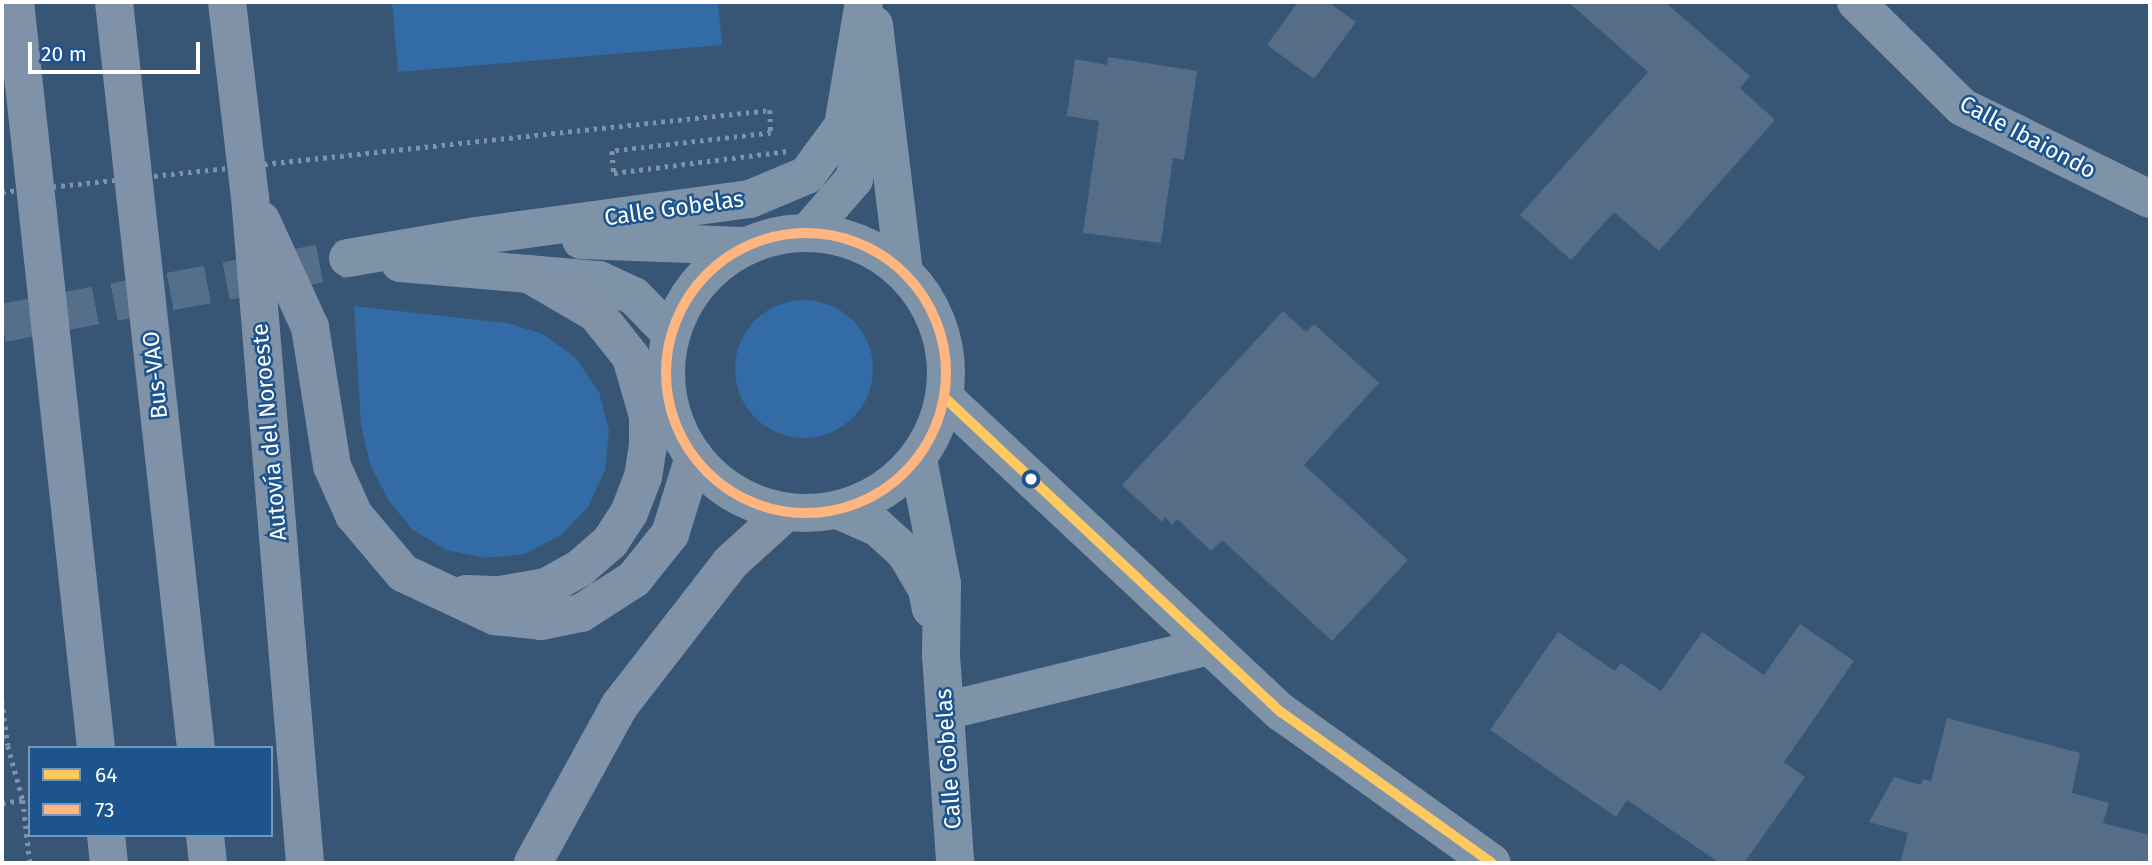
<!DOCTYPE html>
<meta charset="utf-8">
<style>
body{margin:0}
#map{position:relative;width:2152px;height:865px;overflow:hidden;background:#375575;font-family:"Fira Sans",sans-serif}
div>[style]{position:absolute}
.green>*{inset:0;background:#326ba5}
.round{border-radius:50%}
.building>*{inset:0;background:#556d86}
.minor-tunnel>*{height:38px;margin-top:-19px;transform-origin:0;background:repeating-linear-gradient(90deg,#556e8a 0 38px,transparent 0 57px)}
.path>*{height:4.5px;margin-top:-2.25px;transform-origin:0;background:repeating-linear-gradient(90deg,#7e93a8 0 3.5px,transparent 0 8.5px)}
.minor>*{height:38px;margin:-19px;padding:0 19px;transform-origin:19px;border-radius:19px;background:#7e93a8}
.minor>.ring{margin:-19px;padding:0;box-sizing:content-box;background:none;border:38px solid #7e93a8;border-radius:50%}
.highway>*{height:38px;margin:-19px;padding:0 19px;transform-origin:19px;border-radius:19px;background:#7f92a7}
.path-bridge>*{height:4.5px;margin-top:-2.25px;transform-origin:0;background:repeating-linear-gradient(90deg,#7e93a8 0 3.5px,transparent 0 8.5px)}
.bus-1>*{height:10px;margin:-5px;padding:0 5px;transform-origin:5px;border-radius:5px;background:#fdc960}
.bus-2>*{height:10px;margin:-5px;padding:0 5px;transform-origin:5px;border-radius:5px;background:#ffb580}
.bus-2>.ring{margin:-5px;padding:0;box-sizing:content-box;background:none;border:10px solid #ffb580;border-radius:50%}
.dots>*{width:19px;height:19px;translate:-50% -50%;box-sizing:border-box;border:4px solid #1e548e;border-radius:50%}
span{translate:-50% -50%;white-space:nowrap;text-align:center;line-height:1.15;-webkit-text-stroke:5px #1e548e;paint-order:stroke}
.street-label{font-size:23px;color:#fff}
.frame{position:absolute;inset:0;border:4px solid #fff;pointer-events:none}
.legend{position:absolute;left:28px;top:746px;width:245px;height:91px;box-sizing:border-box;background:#1e548e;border:2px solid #7898bb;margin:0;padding:9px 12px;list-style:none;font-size:21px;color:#fff}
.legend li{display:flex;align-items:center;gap:14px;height:35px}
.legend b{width:35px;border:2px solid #7898bb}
.scale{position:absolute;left:28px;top:42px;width:172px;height:32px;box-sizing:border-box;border:4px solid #fff;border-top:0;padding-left:9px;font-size:21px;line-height:24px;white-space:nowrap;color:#fff;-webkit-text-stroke:5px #1e548e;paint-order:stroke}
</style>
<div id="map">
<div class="green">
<i style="clip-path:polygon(392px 2px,718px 2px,722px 45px,398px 72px)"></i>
<i class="round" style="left:735px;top:300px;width:138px;height:138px"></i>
<i style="clip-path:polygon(354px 306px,507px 323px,543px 334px,576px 358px,599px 392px,609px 430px,605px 470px,588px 507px,561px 535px,525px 554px,486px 558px,446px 550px,413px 530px,389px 501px,370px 464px,361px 426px)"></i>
</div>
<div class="building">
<i style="clip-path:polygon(1298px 2px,1328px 2px,1356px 22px,1314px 79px,1267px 45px)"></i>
<i style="clip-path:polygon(1568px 2px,1665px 2px,1750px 76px,1740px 88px,1775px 120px,1659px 251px,1614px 212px,1571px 260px,1520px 215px,1648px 72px)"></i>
<i style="clip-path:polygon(1108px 57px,1197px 71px,1184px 160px,1173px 158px,1161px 243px,1083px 233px,1099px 121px,1067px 116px,1075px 59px,1107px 65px)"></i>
<i style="clip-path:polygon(1283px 311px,1306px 332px,1314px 324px,1379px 383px,1304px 465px,1408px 560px,1332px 641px,1222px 540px,1211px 551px,1177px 519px,1172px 525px,1165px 517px,1162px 522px,1122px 485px)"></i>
<i style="clip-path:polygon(1800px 624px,1854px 661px,1784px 762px,1805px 777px,1744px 863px,1720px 863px,1627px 800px,1616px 817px,1490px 730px,1558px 632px,1615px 671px,1621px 663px,1661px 691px,1702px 632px,1764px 675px)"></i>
<i style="clip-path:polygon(1947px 718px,2080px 753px,2072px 793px,2109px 803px,2103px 823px,2150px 835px,2150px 863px,1900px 863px,1908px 833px,1869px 822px,1894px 777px,1921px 785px,1923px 779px,1931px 781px)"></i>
</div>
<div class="minor-tunnel">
<i style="left:2px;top:323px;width:352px;rotate:-10.6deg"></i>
</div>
<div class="path">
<i style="left:2px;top:701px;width:45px;rotate:82.4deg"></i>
<i style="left:8px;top:746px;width:56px;rotate:74.5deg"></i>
<i style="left:23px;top:800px;width:63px;rotate:83.7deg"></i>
<i style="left:2px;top:803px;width:21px;rotate:-8deg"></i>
</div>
<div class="minor">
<i style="left:1856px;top:2px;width:149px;rotate:44.7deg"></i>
<i style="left:1962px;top:107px;width:209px;rotate:26.1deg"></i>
<i style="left:874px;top:25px;width:249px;rotate:83.1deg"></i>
<i style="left:808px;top:232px;width:70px;rotate:-49deg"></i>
<i style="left:854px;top:179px;width:81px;rotate:-76.5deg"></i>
<i class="ring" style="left:666px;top:233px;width:242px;height:242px"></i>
<i style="left:581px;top:240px;width:162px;rotate:2.1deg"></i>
<i style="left:348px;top:258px;width:130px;rotate:-9.8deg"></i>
<i style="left:476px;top:236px;width:276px;rotate:-7.7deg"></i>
<i style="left:750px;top:199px;width:62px;rotate:-22.8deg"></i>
<i style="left:807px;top:175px;width:61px;rotate:-53.7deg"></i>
<i style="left:843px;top:126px;width:126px;rotate:-80.4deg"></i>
<i style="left:400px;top:263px;width:200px;rotate:4.9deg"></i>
<i style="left:599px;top:280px;width:38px;rotate:25deg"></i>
<i style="left:634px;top:296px;width:53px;rotate:45.8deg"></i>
<i style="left:945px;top:398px;width:460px;rotate:43.1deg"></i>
<i style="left:1281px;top:712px;width:259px;rotate:35.6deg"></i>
<i style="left:918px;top:459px;width:127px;rotate:79.1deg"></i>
<i style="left:942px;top:584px;width:71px;rotate:90.8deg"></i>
<i style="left:941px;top:655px;width:208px;rotate:86.1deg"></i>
<i style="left:838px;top:510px;width:43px;rotate:23.6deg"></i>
<i style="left:877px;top:527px;width:38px;rotate:42deg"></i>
<i style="left:905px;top:552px;width:43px;rotate:59.3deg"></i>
<i style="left:927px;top:589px;width:20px;rotate:79deg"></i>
<i style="left:945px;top:711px;width:273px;rotate:-13.8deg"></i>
</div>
<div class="highway">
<i style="left:15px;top:2px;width:750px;rotate:83.8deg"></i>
<i style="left:114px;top:2px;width:750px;rotate:83.73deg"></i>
<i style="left:227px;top:2px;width:196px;rotate:83.3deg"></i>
<i style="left:250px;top:197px;width:668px;rotate:85.28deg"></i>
<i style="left:261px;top:220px;width:118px;rotate:65.4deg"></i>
<i style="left:310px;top:327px;width:141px;rotate:81deg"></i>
<i style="left:332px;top:466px;width:54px;rotate:65.8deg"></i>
<i style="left:354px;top:515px;width:76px;rotate:49.8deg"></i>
<i style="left:403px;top:573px;width:102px;rotate:25.1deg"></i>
<i style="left:495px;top:616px;width:46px;rotate:6.2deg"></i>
<i style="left:541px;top:621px;width:41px;rotate:-11.3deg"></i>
<i style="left:581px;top:613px;width:63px;rotate:-32.7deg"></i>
<i style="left:634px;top:579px;width:58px;rotate:-51.3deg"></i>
<i style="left:670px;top:534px;width:81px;rotate:-72.7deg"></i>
<i style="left:466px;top:594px;width:34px;rotate:2deg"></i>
<i style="left:500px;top:595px;width:47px;rotate:-9.9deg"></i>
<i style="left:546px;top:587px;width:39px;rotate:-29deg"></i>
<i style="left:580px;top:568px;width:40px;rotate:-41deg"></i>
<i style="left:610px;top:542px;width:35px;rotate:-57deg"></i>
<i style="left:629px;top:513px;width:39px;rotate:-69deg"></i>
<i style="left:643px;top:477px;width:30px;rotate:-81deg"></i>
<i style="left:648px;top:447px;width:31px;rotate:-90deg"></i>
<i style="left:648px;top:416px;width:61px;rotate:-106.1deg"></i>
<i style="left:631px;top:357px;width:56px;rotate:-128.5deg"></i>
<i style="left:596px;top:313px;width:78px;rotate:-149.8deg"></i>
<i style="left:106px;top:835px;width:28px;rotate:84deg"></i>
<i style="left:205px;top:835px;width:28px;rotate:84deg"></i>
<i style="left:533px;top:863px;width:180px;rotate:-61.2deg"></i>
<i style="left:620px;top:705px;width:180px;rotate:-52.2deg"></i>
<i style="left:730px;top:563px;width:76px;rotate:-42.3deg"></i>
</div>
<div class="path-bridge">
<i style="left:2px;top:192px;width:772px;rotate:-6.09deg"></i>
<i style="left:770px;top:110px;width:23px;rotate:88deg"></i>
<i style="left:771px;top:133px;width:160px;rotate:173.5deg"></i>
<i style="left:612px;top:151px;width:22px;rotate:85deg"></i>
<i style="left:614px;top:173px;width:175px;rotate:-7.2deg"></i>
</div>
<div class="bus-1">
<i style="left:945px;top:398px;width:460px;rotate:43.1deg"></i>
<i style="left:1281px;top:712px;width:259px;rotate:35.6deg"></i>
</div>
<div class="bus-2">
<i class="ring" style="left:666px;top:233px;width:270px;height:270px"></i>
</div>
<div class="dots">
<i style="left:1031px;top:479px;background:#fff"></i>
</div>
<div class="street-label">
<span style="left:2028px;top:137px;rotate:28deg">Calle Ibaiondo</span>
<span style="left:674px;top:208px;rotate:-8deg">Calle Gobelas</span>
<span style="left:155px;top:375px;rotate:-96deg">Bus-VAO</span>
<span style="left:269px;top:432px;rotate:-95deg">Autovía del Noroeste</span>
<span style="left:948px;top:759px;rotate:-94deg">Calle Gobelas</span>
</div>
<div class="frame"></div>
<ul class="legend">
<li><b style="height:9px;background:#fdc960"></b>64</li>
<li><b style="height:9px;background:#ffb580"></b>73</li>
</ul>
<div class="scale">20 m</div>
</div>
